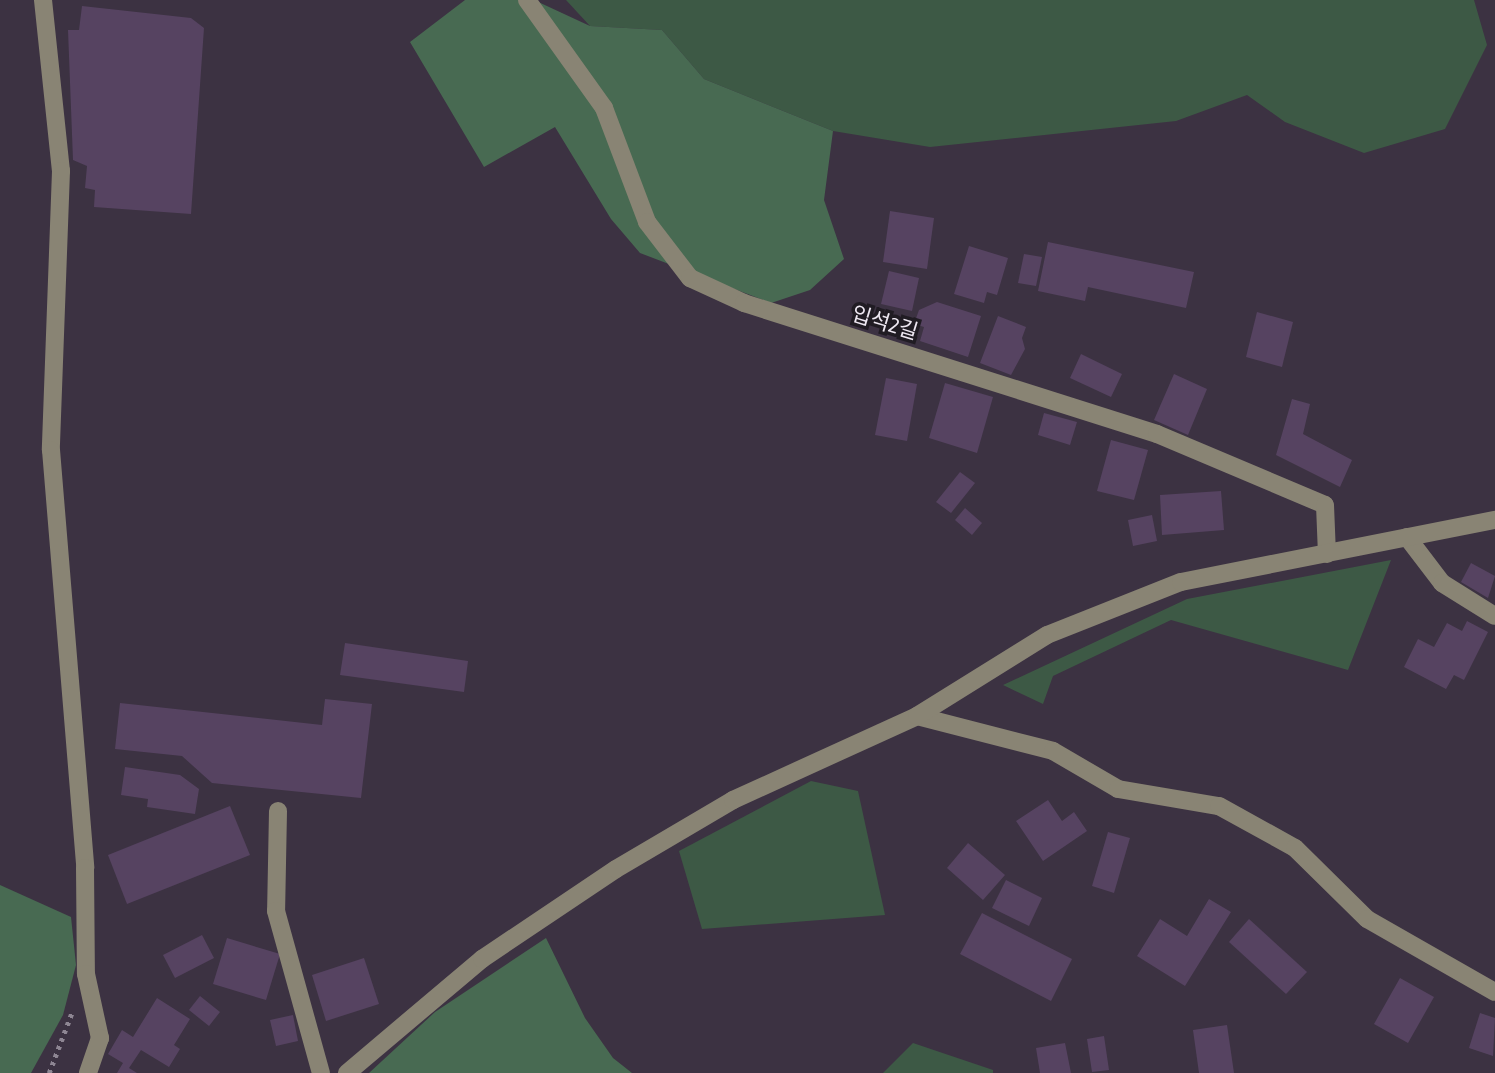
<!DOCTYPE html>
<meta charset="utf-8">
<style>
body{margin:0}
#map{position:relative;width:1495px;height:1073px;overflow:hidden;background:#3c3242;font-family:"Asap Condensed","Noto Sans KR",sans-serif}
div>[style]{position:absolute}
.green>*{inset:0;background:#3d5945}
.forest>*{inset:0;background:#486a52}
.building>*{inset:0;background:#564361}
.path>*{height:4.5px;margin-top:-2.25px;transform-origin:0;background:repeating-linear-gradient(90deg,#8e8693 0 3.5px,transparent 0 8.5px)}
.minor>*{height:18px;margin:-9px;padding:0 9px;transform-origin:9px;border-radius:9px;background:#898474}
span{translate:-50% -50%;white-space:nowrap;text-align:center;line-height:1.15;-webkit-text-stroke:7px #201c23;paint-order:stroke}
.street-label{font-size:21px;color:#eee8f2}
</style>
<div id="map">
<div class="green">
<i style="clip-path:polygon(566px 0,1474px 0,1487px 45px,1445px 129px,1364px 153px,1285px 122px,1247px 95px,1176px 121px,930px 147px,833px 131px,704px 79px,662px 30px,590px 26px)"></i>
<i style="clip-path:polygon(1391px 560px,1348px 670px,1171px 620px,1053px 676px,1043px 704px,1003px 685px,1187px 599px)"></i>
<i style="clip-path:polygon(811px 781px,858px 791px,885px 915px,702px 929px,679px 851px)"></i>
<i style="clip-path:polygon(913px 1043px,993px 1070px,993px 1073px,883px 1073px)"></i>
</div>
<div class="forest">
<i style="clip-path:polygon(465px 0,534px 0,590px 26px,662px 30px,704px 79px,833px 131px,824px 200px,844px 259px,810px 290px,771px 303px,640px 253px,611px 219px,555px 127px,484px 167px,410px 42px)"></i>
<i style="clip-path:polygon(0 885px,71px 917px,76px 965px,63px 1015px,31px 1073px,0 1073px)"></i>
<i style="clip-path:polygon(546px 938px,585px 1018px,613px 1058px,632px 1073px,369px 1073px,435px 1012px)"></i>
</div>
<div class="building">
<i style="clip-path:polygon(82px 6px,191px 18px,204px 28px,191px 214px,94px 207px,95px 190px,85px 188px,87px 166px,73px 160px,68px 30px,79px 30px)"></i>
<i style="clip-path:polygon(890px 211px,934px 218px,927px 269px,883px 262px)"></i>
<i style="clip-path:polygon(1048px 242px,1194px 272px,1186px 308px,1088px 287px,1085px 301px,1038px 291px)"></i>
<i style="clip-path:polygon(969px 246px,1008px 258px,997px 295px,987px 292px,984px 303px,954px 294px)"></i>
<i style="clip-path:polygon(1024px 254px,1042px 257px,1036px 286px,1018px 283px)"></i>
<i style="clip-path:polygon(889px 271px,919px 278px,912px 311px,881px 304px)"></i>
<i style="clip-path:polygon(937px 302px,981px 316px,968px 357px,920px 341px,924px 327px,914px 324px,919px 310px)"></i>
<i style="clip-path:polygon(1257px 312px,1293px 322px,1282px 367px,1246px 357px)"></i>
<i style="clip-path:polygon(998px 316px,1026px 327px,1022px 338px,1025px 349px,1011px 375px,980px 363px)"></i>
<i style="clip-path:polygon(1081px 354px,1122px 374px,1111px 397px,1070px 378px)"></i>
<i style="clip-path:polygon(1174px 374px,1207px 389px,1188px 435px,1154px 420px)"></i>
<i style="clip-path:polygon(886px 378px,917px 384px,907px 441px,875px 435px)"></i>
<i style="clip-path:polygon(945px 383px,993px 397px,977px 453px,929px 438px)"></i>
<i style="clip-path:polygon(1292px 399px,1310px 404px,1303px 434px,1352px 460px,1340px 487px,1276px 455px)"></i>
<i style="clip-path:polygon(1044px 413px,1077px 422px,1070px 445px,1038px 435px)"></i>
<i style="clip-path:polygon(1111px 440px,1148px 450px,1134px 500px,1097px 491px)"></i>
<i style="clip-path:polygon(960px 472px,975px 483px,951px 513px,936px 502px)"></i>
<i style="clip-path:polygon(1221px 491px,1224px 530px,1162px 535px,1160px 495px)"></i>
<i style="clip-path:polygon(965px 508px,982px 523px,972px 535px,955px 520px)"></i>
<i style="clip-path:polygon(1152px 515px,1157px 541px,1133px 546px,1128px 520px)"></i>
<i style="clip-path:polygon(1471px 563px,1495px 576px,1488px 598px,1461px 582px)"></i>
<i style="clip-path:polygon(1467px 621px,1488px 632px,1464px 680px,1454px 675px,1446px 689px,1404px 667px,1418px 639px,1434px 647px,1447px 623px,1462px 631px)"></i>
<i style="clip-path:polygon(345px 643px,468px 661px,464px 692px,340px 675px)"></i>
<i style="clip-path:polygon(325px 699px,372px 704px,361px 798px,212px 783px,182px 756px,115px 749px,120px 703px,322px 725px)"></i>
<i style="clip-path:polygon(125px 767px,180px 775px,199px 789px,195px 814px,147px 807px,148px 799px,121px 795px)"></i>
<i style="clip-path:polygon(1048px 800px,1062px 821px,1074px 812px,1087px 831px,1043px 861px,1016px 821px)"></i>
<i style="clip-path:polygon(230px 806px,250px 855px,127px 904px,108px 855px)"></i>
<i style="clip-path:polygon(1108px 832px,1130px 838px,1114px 893px,1092px 886px)"></i>
<i style="clip-path:polygon(968px 843px,1005px 875px,983px 900px,947px 868px)"></i>
<i style="clip-path:polygon(1006px 880px,1042px 898px,1029px 926px,992px 908px)"></i>
<i style="clip-path:polygon(1209px 899px,1231px 912px,1185px 986px,1137px 956px,1160px 919px,1187px 936px)"></i>
<i style="clip-path:polygon(982px 913px,1072px 959px,1051px 1001px,960px 954px)"></i>
<i style="clip-path:polygon(1249px 919px,1307px 972px,1286px 994px,1229px 942px)"></i>
<i style="clip-path:polygon(202px 935px,214px 958px,175px 978px,163px 955px)"></i>
<i style="clip-path:polygon(227px 938px,280px 954px,266px 1000px,213px 984px)"></i>
<i style="clip-path:polygon(364px 958px,379px 1004px,326px 1021px,312px 975px)"></i>
<i style="clip-path:polygon(1400px 978px,1434px 997px,1408px 1043px,1374px 1024px)"></i>
<i style="clip-path:polygon(200px 996px,220px 1012px,209px 1026px,189px 1010px)"></i>
<i style="clip-path:polygon(157px 998px,190px 1019px,174px 1045px,180px 1049px,169px 1067px,141px 1050px,129px 1068px,137px 1073px,117px 1073px,123px 1063px,108px 1054px,122px 1030px,133px 1037px)"></i>
<i style="clip-path:polygon(1480px 1013px,1495px 1018px,1493px 1056px,1469px 1048px)"></i>
<i style="clip-path:polygon(293px 1015px,298px 1041px,276px 1046px,270px 1020px)"></i>
<i style="clip-path:polygon(1227px 1025px,1234px 1073px,1199px 1073px,1193px 1030px)"></i>
<i style="clip-path:polygon(1104px 1036px,1109px 1070px,1092px 1072px,1087px 1039px)"></i>
<i style="clip-path:polygon(1065px 1043px,1071px 1073px,1040px 1073px,1036px 1048px)"></i>
</div>
<div class="path">
<i style="left:49px;top:1073px;width:65px;rotate:-69.3deg"></i>
</div>
<div class="minor">
<i style="left:43px;top:0;width:172px;rotate:84deg"></i>
<i style="left:61px;top:171px;width:279px;rotate:92.1deg"></i>
<i style="left:51px;top:450px;width:419px;rotate:85.3deg"></i>
<i style="left:85px;top:868px;width:106px;rotate:89.5deg"></i>
<i style="left:86px;top:974px;width:66px;rotate:77.7deg"></i>
<i style="left:100px;top:1038px;width:37px;rotate:109deg"></i>
<i style="left:527px;top:0;width:133px;rotate:54.5deg"></i>
<i style="left:604px;top:108px;width:122px;rotate:69.3deg"></i>
<i style="left:647px;top:222px;width:71px;rotate:52.5deg"></i>
<i style="left:690px;top:278px;width:60px;rotate:24.8deg"></i>
<i style="left:744px;top:303px;width:433px;rotate:17.6deg"></i>
<i style="left:1157px;top:434px;width:182px;rotate:22.9deg"></i>
<i style="left:1325px;top:505px;width:49px;rotate:87.7deg"></i>
<i style="left:1407px;top:537px;width:58px;rotate:52.7deg"></i>
<i style="left:1442px;top:583px;width:62px;rotate:31.9deg"></i>
<i style="left:917px;top:716px;width:140px;rotate:14.4deg"></i>
<i style="left:1053px;top:751px;width:75px;rotate:30.3deg"></i>
<i style="left:1118px;top:789px;width:102px;rotate:9.6deg"></i>
<i style="left:1219px;top:806px;width:87px;rotate:28.9deg"></i>
<i style="left:1295px;top:848px;width:101px;rotate:44.6deg"></i>
<i style="left:1367px;top:919px;width:147px;rotate:29.7deg"></i>
<i style="left:278px;top:811px;width:100px;rotate:91.1deg"></i>
<i style="left:276px;top:911px;width:168px;rotate:74.5deg"></i>
<i style="left:347px;top:1073px;width:177px;rotate:-40.2deg"></i>
<i style="left:482px;top:959px;width:161px;rotate:-33.9deg"></i>
<i style="left:616px;top:869px;width:136px;rotate:-30.5deg"></i>
<i style="left:733px;top:800px;width:202px;rotate:-24.5deg"></i>
<i style="left:917px;top:716px;width:153px;rotate:-31.9deg"></i>
<i style="left:1047px;top:635px;width:144px;rotate:-21.6deg"></i>
<i style="left:1181px;top:582px;width:320px;rotate:-11.2deg"></i>
</div>
<div class="street-label">
<span style="left:885px;top:322px;rotate:17deg">입석2길</span>
</div>
</div>
